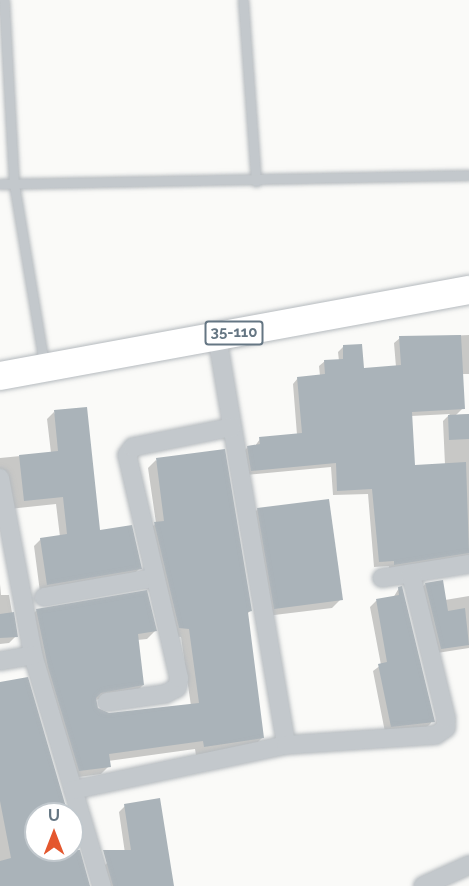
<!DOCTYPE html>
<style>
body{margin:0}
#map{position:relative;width:469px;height:886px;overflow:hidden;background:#fafaf8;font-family:Raleway,sans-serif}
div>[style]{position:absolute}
.shadow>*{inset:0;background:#0003}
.building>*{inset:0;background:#aab3b9}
.roads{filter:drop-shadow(0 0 2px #b5babe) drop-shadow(0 0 2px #b5babe)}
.lane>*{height:9px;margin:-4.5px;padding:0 4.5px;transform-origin:4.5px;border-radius:4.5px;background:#c3c8cc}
.street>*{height:18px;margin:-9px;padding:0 9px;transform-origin:9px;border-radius:9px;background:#c3c8cc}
.primary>*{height:28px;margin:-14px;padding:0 14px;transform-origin:14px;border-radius:14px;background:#fff}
span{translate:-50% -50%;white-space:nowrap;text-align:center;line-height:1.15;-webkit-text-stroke:6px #fff;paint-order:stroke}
.shield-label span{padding:2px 4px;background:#fff;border:2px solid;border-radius:4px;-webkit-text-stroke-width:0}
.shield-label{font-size:15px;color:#657683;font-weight:700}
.north{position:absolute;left:24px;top:802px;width:60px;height:60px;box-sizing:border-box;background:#fff;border:2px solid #c1c8cd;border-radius:50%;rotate:0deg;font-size:16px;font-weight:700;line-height:24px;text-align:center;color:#657683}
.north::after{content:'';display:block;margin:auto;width:21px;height:27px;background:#e4572e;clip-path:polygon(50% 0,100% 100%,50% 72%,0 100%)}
</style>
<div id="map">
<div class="shadow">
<i style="clip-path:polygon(evenodd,469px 335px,469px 374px,462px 374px,463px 408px,456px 415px,469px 414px,469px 555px,389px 569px,389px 566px,374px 567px,368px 494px,333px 495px,331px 467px,246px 475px,243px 452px,248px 447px,255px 446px,260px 439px,297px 435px,293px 384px,298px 378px,320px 376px,319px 366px,325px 361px,339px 361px,338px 352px,343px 347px,362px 370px,396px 367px,394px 343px,400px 338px,469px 335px,450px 414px,443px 421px,445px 465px,413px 466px,411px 416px,450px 414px)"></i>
<i style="clip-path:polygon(54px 412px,99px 531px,140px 568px,133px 575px,40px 592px,34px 546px,41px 539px,60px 537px,56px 504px,9px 509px,0 477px,0 458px,51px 453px,47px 419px)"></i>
<i style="clip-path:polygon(156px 460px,250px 611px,247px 614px,262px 738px,254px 746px,196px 755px,195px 749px,108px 761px,109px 766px,101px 774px,71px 778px,28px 619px,37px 610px,155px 631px,147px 639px,137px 640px,143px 685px,135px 693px,95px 700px,96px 709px,108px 715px,191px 706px,181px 637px,171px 636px,147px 532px,156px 523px,148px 468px)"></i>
<i style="clip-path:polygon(258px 509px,341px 599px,332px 608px,266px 616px,249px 518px)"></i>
<i style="clip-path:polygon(0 584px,1px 595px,9px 595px,16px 636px,9px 643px,0 644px)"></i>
<i style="clip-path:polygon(425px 584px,445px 600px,469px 596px,469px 648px,437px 653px,422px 588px)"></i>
<i style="clip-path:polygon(399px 588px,431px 709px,431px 723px,425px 729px,385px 732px,373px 671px,381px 665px,370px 607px,376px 601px,393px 598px)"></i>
<i style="clip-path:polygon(0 687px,61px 814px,36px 814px,36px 850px,72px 850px,72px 843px,77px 868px,90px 886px,0 886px)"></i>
<i style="clip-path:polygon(125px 806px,173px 886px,105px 886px,101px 869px,107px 863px,126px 860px,119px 812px)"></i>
</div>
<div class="building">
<i style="clip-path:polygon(461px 335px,465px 409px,412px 412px,415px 465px,466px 462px,469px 553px,394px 565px,394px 561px,379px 562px,372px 489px,337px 491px,336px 463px,251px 471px,247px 446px,260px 444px,259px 437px,302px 433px,297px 377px,325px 374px,324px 360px,343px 359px,343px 345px,362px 344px,364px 368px,401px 365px,399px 336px)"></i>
<i style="clip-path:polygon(87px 407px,100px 530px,132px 525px,142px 569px,47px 585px,40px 538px,67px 534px,63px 497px,24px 501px,19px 455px,58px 451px,54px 410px)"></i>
<i style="clip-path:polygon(469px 414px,469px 439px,449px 440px,448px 415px)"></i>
<i style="clip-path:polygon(225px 449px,252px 611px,248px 612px,264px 738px,204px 747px,203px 741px,109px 754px,111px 767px,79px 771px,48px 667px,36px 609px,147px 590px,157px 631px,138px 634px,144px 685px,101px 693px,96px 698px,98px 708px,109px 713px,199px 703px,189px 629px,179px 628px,154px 522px,164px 521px,156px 458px)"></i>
<i style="clip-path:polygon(329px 499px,343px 600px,274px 609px,257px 508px)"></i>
<i style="clip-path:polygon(443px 580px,448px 611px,465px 608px,469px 645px,441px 649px,425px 583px)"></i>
<i style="clip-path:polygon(402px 586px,435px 722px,391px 727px,378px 664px,387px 662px,376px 599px,399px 595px,398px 587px)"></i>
<i style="clip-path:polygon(14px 612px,18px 637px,0 638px,0 614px)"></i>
<i style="clip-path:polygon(28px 677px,68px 814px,36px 814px,36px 850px,80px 850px,90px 886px,0 886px,0 861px,11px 858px,0 801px,0 682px)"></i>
<i style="clip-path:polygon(160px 798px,174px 886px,113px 886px,103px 850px,131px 850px,124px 804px)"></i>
</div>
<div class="roads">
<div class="lane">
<i style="left:4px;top:0;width:184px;rotate:86.9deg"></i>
<i style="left:14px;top:184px;width:182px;rotate:80.5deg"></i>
<i style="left:243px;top:0;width:182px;rotate:85.9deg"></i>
<i style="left:0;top:184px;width:469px;rotate:-1.1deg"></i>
</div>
<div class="street">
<i style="left:217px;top:336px;width:415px;rotate:80.4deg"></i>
<i style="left:0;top:478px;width:180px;rotate:79.4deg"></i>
<i style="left:33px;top:655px;width:241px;rotate:73.4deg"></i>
<i style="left:382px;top:578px;width:88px;rotate:-9.1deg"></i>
<i style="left:44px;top:597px;width:111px;rotate:-9.9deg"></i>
<i style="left:0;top:661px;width:34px;rotate:-10deg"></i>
<i style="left:107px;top:702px;width:59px;rotate:-7.9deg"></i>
<i style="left:165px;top:694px;width:13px;rotate:-27deg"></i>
<i style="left:177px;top:688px;width:10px;rotate:-79deg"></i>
<i style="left:179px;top:678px;width:229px;rotate:-103.1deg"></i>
<i style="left:127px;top:455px;width:10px;rotate:-53deg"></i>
<i style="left:133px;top:447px;width:101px;rotate:-11.4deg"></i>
<i style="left:73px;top:790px;width:218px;rotate:-11.9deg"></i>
<i style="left:286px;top:745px;width:150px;rotate:-3.8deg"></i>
<i style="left:436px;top:735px;width:12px;rotate:-35deg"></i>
<i style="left:446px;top:728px;width:10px;rotate:-90deg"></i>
<i style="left:446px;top:718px;width:148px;rotate:-103.7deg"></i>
<i style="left:423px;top:886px;width:51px;rotate:-24.5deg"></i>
</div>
<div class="primary">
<i style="left:0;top:376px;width:477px;rotate:-10.4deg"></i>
</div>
</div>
<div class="shield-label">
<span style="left:234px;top:333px">35-110</span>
</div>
<div class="north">U</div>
</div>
